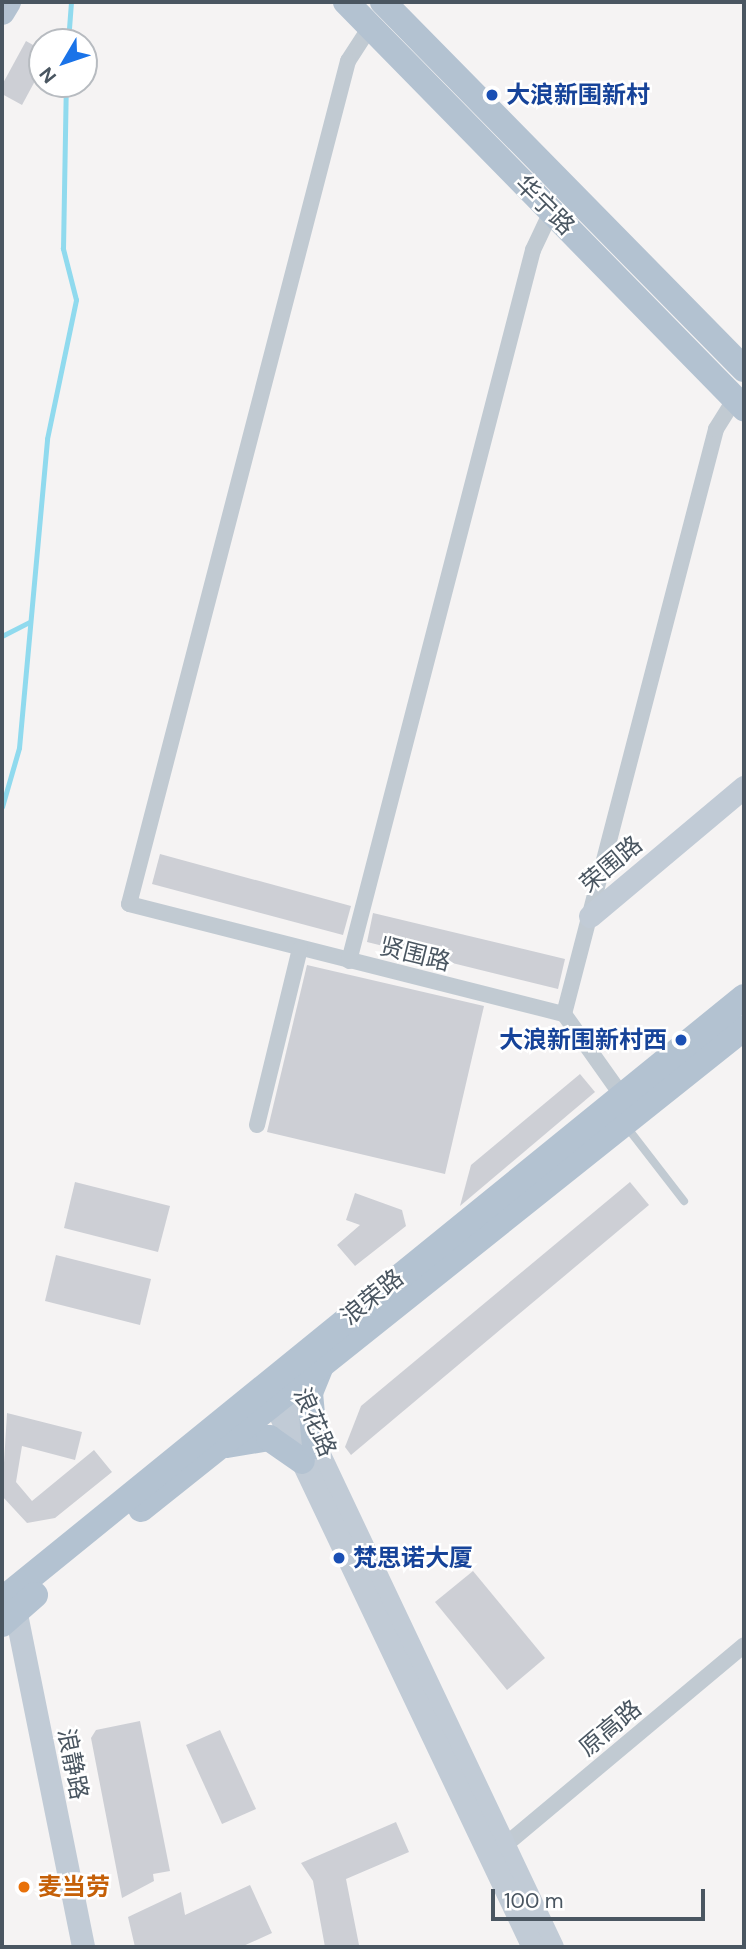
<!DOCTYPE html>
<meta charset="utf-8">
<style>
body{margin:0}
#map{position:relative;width:746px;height:1949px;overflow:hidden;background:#f5f3f3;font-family:"DM Sans","Noto Sans SC",sans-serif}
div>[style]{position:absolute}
.stream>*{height:4.5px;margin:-2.25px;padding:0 2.25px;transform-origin:2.25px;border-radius:2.25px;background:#90daee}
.building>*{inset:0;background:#cdcfd5}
.lane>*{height:8px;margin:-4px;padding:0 4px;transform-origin:4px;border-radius:4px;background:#c1cad2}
.street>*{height:16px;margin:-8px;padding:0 8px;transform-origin:8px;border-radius:8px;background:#c1cad2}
.secondary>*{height:23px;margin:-11.5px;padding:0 11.5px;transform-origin:11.5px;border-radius:11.5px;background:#c1cbd6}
.primary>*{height:26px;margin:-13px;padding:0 13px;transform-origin:13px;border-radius:13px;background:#b3c2d1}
.dots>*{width:19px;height:19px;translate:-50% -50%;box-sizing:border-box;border:4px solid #fff;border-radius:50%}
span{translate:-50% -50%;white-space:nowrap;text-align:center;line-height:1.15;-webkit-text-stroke:5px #fff;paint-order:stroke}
.transit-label{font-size:24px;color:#164399;font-weight:700}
.left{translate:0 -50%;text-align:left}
.right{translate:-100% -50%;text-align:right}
.street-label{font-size:24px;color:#4a5661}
.food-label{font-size:24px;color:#c56008;font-weight:700}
.frame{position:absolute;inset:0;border:4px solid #4a5661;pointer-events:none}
.north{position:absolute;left:28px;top:28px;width:70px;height:70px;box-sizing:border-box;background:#fff;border:2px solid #b7bbc0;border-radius:50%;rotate:231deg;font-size:19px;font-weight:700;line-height:28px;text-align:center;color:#4a5661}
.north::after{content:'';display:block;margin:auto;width:24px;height:32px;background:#1a73e8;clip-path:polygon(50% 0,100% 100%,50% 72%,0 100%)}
.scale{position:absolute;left:491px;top:1889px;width:214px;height:32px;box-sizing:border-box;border:4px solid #4a5661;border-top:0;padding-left:9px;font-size:21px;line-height:24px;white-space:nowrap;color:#4a5661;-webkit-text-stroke:5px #fff;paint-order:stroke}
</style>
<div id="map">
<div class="stream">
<i style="left:68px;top:42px;width:40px;rotate:-85.7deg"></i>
<i style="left:2px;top:636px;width:30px;rotate:-27deg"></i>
<i style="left:2px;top:807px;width:61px;rotate:-73.9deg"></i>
<i style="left:19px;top:748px;width:310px;rotate:-84.8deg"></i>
<i style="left:47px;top:439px;width:142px;rotate:-78.2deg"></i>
<i style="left:76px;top:300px;width:53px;rotate:-104.3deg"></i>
<i style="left:63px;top:249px;width:165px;rotate:-89deg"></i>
</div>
<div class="building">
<i style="clip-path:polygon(26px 41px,42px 50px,42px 68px,22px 105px,2px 94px,2px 85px)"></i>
<i style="clip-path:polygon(160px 854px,351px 906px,343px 935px,152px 884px)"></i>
<i style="clip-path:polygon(373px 913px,565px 959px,558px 989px,367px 942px)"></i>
<i style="clip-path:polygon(307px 965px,484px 1006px,445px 1174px,267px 1132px)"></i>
<i style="clip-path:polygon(580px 1074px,595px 1092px,460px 1206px,471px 1165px)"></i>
<i style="clip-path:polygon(75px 1182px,170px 1206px,158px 1252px,64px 1228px)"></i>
<i style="clip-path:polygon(630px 1182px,649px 1205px,351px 1455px,345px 1447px,361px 1406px)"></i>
<i style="clip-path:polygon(355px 1193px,402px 1210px,406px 1226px,355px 1266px,337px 1245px,360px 1225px,346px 1220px)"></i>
<i style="clip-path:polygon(56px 1255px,151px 1279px,140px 1325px,45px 1301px)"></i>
<i style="clip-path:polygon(7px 1413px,82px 1432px,75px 1460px,22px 1446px,16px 1482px,32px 1501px,94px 1450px,112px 1472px,55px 1518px,27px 1523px,2px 1496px)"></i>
<i style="clip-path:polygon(473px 1571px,545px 1658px,507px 1690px,435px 1602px)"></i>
<i style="clip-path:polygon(140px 1721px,170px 1871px,153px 1874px,154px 1881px,122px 1898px,91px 1738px,96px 1730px)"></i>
<i style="clip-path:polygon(220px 1730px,256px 1809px,222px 1824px,186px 1745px)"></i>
<i style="clip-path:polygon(396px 1822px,409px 1852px,346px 1879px,359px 1945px,325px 1947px,313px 1881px,301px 1863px)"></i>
<i style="clip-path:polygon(250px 1885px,272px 1933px,241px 1947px,135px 1947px,128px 1917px,181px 1892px,185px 1915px)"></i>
</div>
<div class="lane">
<i style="left:626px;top:1126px;width:95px;rotate:52.3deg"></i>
</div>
<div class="street">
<i style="left:370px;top:27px;width:40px;rotate:122.9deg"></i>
<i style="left:348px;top:61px;width:871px;rotate:104.56deg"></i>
<i style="left:129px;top:904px;width:449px;rotate:14.2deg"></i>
<i style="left:564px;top:1014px;width:105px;rotate:54.7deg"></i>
<i style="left:349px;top:961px;width:734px;rotate:-75.49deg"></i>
<i style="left:533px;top:250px;width:42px;rotate:-64.7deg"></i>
<i style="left:564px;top:1014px;width:604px;rotate:-75.43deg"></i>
<i style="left:716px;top:429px;width:36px;rotate:-58deg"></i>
<i style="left:257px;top:1125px;width:181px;rotate:-76.3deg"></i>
<i style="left:504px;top:1846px;width:313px;rotate:-39.9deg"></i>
</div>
<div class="secondary">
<i style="left:590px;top:916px;width:201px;rotate:-40deg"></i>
<i style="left:274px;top:1380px;width:17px;rotate:33deg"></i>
<i style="left:288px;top:1389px;width:617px;rotate:64.68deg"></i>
<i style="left:272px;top:1385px;width:17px;rotate:83deg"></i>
<i style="left:274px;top:1402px;width:603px;rotate:64.58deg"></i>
<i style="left:13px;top:1599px;width:355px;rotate:78.6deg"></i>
</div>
<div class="primary">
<i style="left:346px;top:2px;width:569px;rotate:45.57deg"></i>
<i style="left:383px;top:2px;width:515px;rotate:45.47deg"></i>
<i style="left:2px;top:12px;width:12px;rotate:-59deg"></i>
<i style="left:227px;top:1445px;width:43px;rotate:-9.5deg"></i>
<i style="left:269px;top:1438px;width:40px;rotate:34.9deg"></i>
<i style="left:315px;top:1446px;width:53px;rotate:-95.4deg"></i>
<i style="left:310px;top:1393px;width:31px;rotate:-68deg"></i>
<i style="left:141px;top:1509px;width:771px;rotate:-38.58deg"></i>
<i style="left:2px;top:1600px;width:956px;rotate:-39.1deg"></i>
<i style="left:2px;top:1624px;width:44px;rotate:-41.3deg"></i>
</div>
<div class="dots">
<i style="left:492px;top:95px;background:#1a4fb4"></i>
<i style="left:681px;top:1040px;background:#1a4fb4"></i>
<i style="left:339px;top:1558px;background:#1a4fb4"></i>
<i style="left:24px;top:1887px;background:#e8710a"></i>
</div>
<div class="transit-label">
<span class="left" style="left:506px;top:95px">大浪新围新村</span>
<span class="right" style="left:667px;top:1040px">大浪新围新村西</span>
<span class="left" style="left:353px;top:1558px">梵思诺大厦</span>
</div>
<div class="street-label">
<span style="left:545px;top:205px;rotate:45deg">华宁路</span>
<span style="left:611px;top:864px;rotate:-40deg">荣围路</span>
<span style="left:415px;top:954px;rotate:14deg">贤围路</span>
<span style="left:372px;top:1297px;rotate:-39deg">浪荣路</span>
<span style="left:315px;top:1422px;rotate:67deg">浪花路</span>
<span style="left:610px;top:1728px;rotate:-40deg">原高路</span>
<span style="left:73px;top:1764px;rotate:79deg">浪静路</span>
</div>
<div class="food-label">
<span class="left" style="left:38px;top:1887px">麦当劳</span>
</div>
<div class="frame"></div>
<div class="north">N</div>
<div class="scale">100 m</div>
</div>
